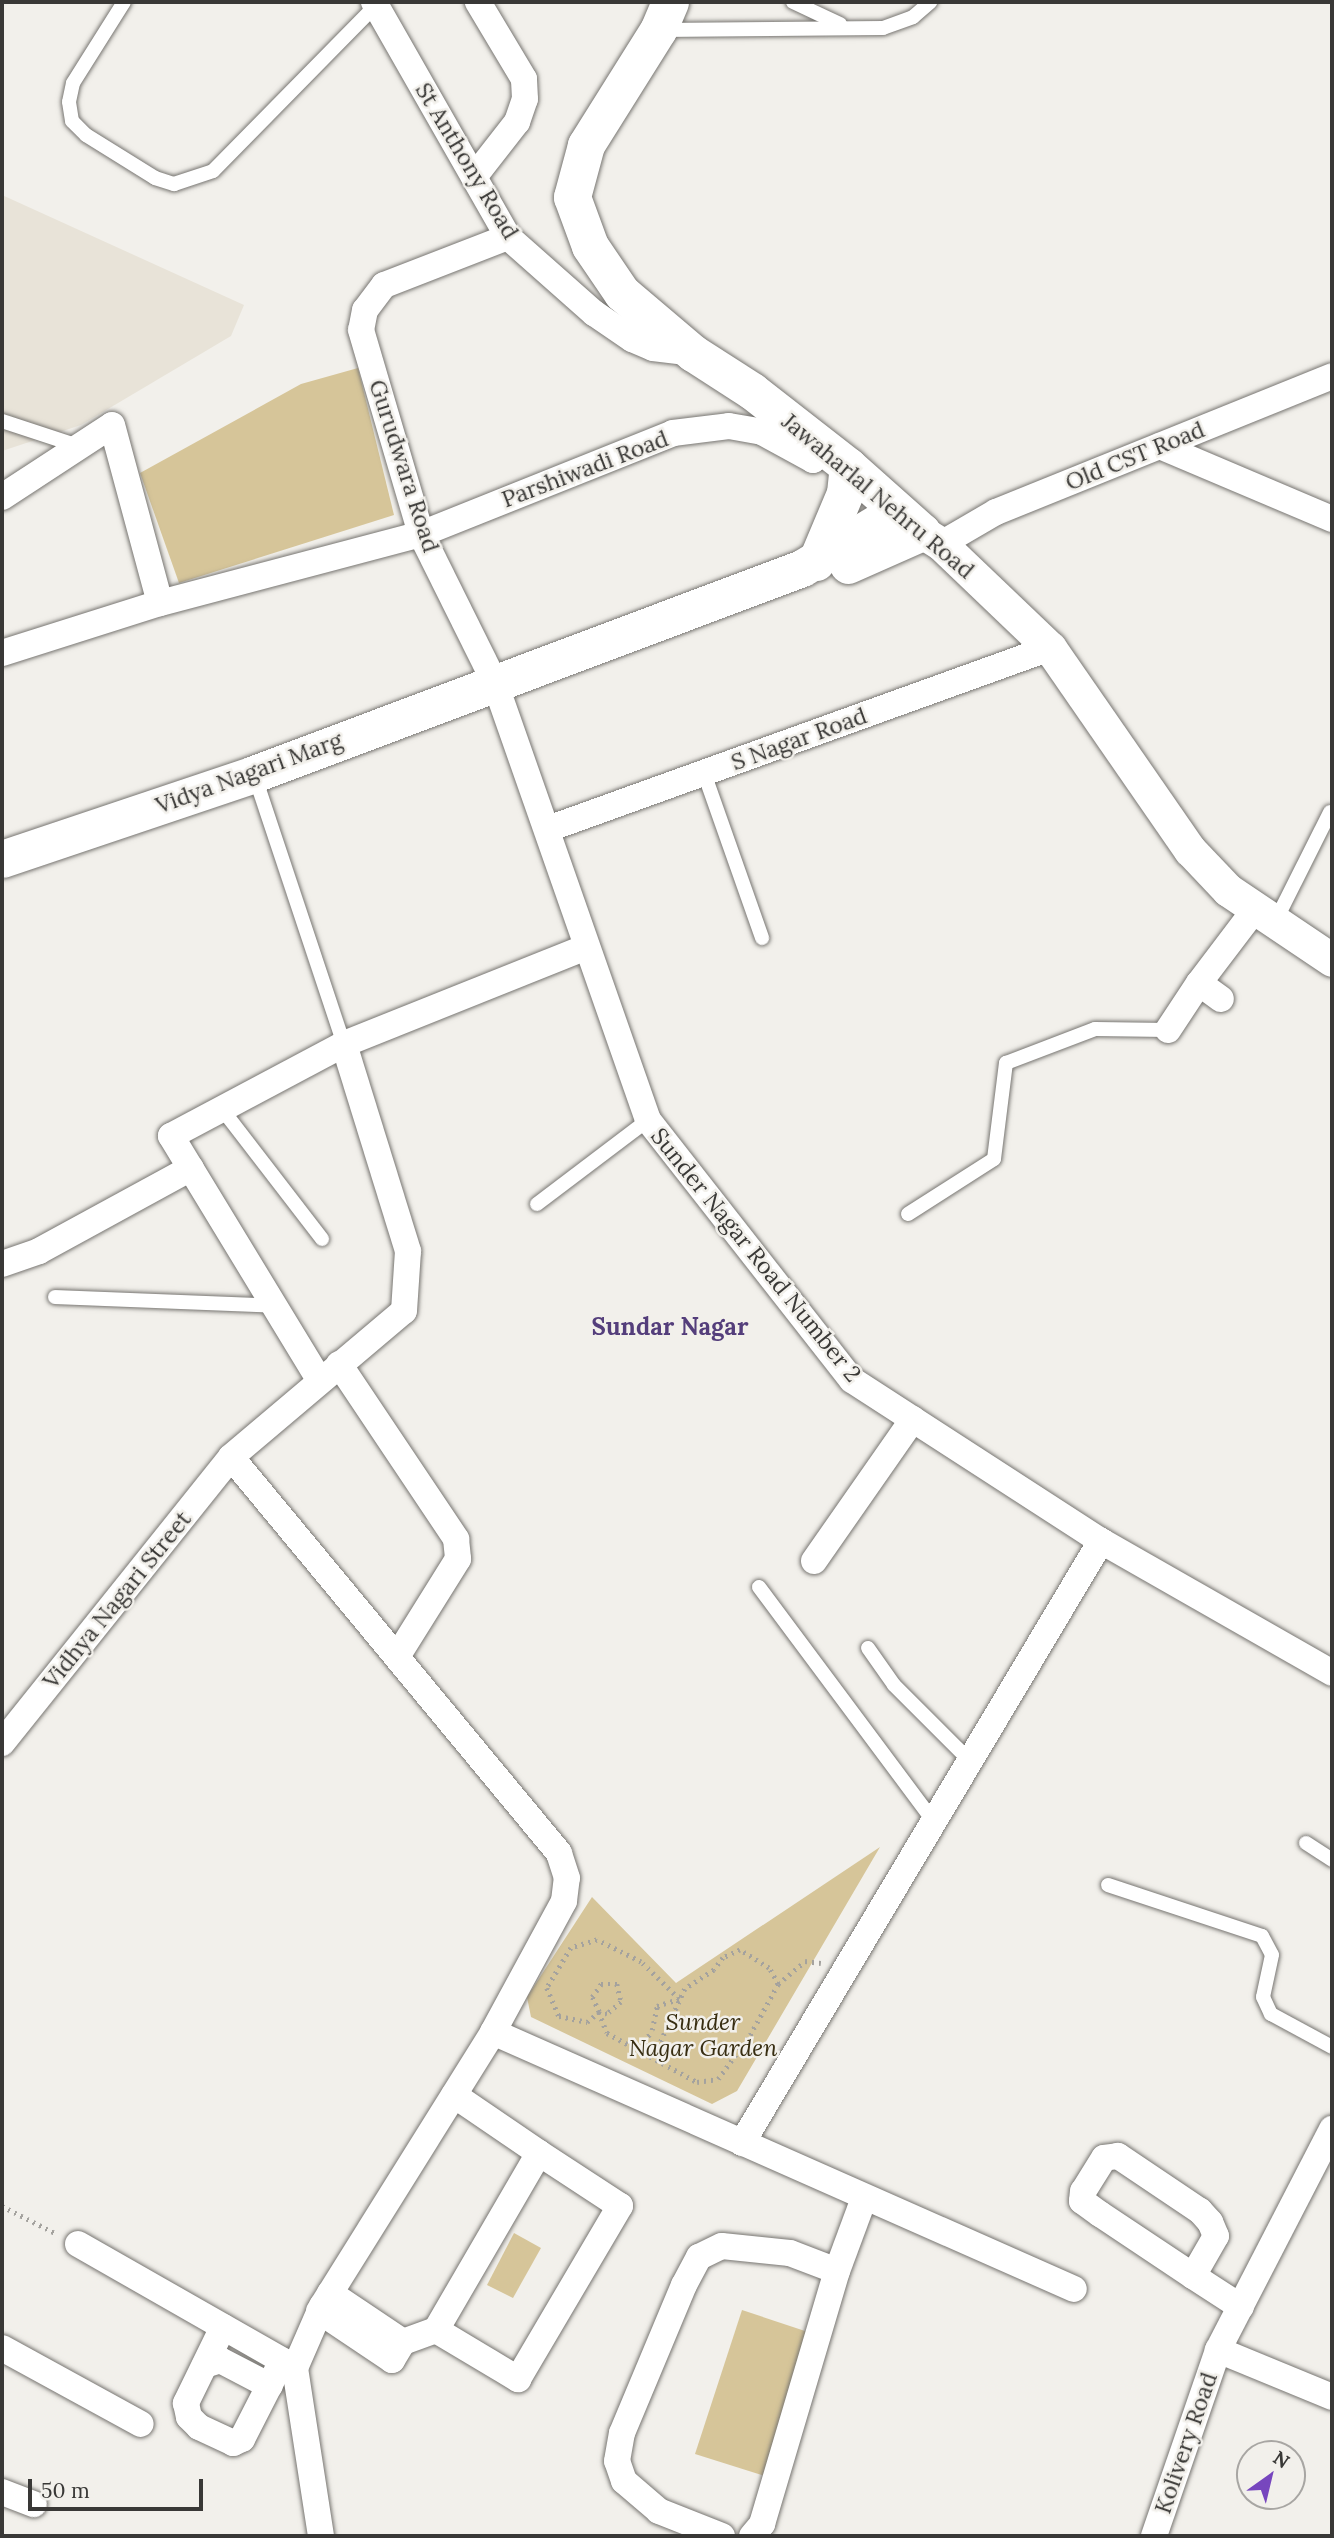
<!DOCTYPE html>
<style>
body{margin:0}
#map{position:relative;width:1334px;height:2538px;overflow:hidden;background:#f2f0eb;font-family:Lora,serif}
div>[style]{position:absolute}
.built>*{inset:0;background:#e8e3d8}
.green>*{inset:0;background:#d6c599}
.path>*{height:4.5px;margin-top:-2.25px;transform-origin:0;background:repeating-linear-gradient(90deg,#a4a29e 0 2px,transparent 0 7px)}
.roads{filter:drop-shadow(0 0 2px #777571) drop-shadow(0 0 2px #777571)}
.service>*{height:14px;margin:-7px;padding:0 7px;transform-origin:7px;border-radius:7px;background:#fff}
.minor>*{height:26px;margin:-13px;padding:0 13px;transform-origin:13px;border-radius:13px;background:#fff}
.tertiary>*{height:33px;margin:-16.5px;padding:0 16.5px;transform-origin:16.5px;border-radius:16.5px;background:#fff}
.secondary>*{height:37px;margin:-18.5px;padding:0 18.5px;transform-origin:18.5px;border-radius:18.5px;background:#fff}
span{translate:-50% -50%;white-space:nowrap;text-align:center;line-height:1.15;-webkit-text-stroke:5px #f2f0eb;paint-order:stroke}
.street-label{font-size:23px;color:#393836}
.park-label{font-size:23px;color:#372d11;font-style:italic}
.neighbourhood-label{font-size:24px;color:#543e7b;font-weight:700}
.frame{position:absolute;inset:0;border:4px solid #393836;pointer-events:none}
.north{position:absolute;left:1236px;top:2440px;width:70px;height:70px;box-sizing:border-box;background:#f2f0eb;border:2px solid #a8a6a3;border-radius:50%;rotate:34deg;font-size:19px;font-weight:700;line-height:28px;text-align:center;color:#393836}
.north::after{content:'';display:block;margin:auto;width:24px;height:32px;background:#7746be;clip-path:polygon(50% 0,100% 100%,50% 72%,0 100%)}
.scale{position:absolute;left:28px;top:2479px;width:175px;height:32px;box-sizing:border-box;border:4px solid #393836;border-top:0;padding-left:9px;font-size:21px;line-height:24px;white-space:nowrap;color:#393836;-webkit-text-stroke:5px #f2f0eb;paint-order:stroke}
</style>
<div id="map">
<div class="built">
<i style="clip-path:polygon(2px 195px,244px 305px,231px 336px,81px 425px,2px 451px)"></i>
</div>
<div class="green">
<i style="clip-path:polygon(358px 368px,394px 515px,179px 583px,140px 473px,301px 384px)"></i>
<i style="clip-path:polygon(880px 1847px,737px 2091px,712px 2104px,531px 2017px,527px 1997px,592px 1897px,676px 1983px)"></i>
<i style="clip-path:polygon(514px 2233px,541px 2248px,513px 2298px,487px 2285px)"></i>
<i style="clip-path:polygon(742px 2310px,811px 2333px,765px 2476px,695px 2454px)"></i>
</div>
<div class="path">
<i style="left:601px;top:1984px;width:16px"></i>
<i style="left:617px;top:1984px;width:18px;rotate:77deg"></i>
<i style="left:621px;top:2002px;width:18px;rotate:139deg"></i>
<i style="left:607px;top:2014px;width:8px;rotate:-166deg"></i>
<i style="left:599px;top:2012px;width:17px;rotate:-115deg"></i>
<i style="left:592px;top:1997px;width:16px;rotate:-55deg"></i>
<i style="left:778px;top:1984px;width:35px;rotate:-40deg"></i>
<i style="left:805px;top:1961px;width:16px;rotate:7deg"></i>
<i style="left:679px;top:1999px;width:53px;rotate:-135.8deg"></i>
<i style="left:641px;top:1962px;width:49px;rotate:-153.4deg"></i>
<i style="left:597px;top:1940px;width:27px;rotate:163deg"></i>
<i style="left:571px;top:1948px;width:47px;rotate:121deg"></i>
<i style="left:547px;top:1988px;width:30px;rotate:67deg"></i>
<i style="left:559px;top:2016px;width:29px;rotate:12deg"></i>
<i style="left:587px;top:2022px;width:16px;rotate:-40deg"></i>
<i style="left:599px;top:2012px;width:22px;rotate:69deg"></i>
<i style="left:607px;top:2033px;width:102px;rotate:28.6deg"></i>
<i style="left:697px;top:2082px;width:21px;rotate:-8deg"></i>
<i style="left:718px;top:2079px;width:54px;rotate:-54deg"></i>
<i style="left:750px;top:2035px;width:58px;rotate:-61.2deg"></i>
<i style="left:778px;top:1984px;width:18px;rotate:-119deg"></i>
<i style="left:769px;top:1968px;width:34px;rotate:-148deg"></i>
<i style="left:740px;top:1950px;width:19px;rotate:155deg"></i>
<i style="left:723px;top:1958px;width:15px;rotate:127deg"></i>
<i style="left:714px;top:1970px;width:35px;rotate:147deg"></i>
<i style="left:685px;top:1989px;width:65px;rotate:114.6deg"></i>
<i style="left:658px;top:2048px;width:15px;rotate:-157deg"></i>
<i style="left:644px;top:2042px;width:14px;rotate:-56deg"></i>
<i style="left:652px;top:2030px;width:25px;rotate:-78deg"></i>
<i style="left:657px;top:2006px;width:23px;rotate:-18deg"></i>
<i style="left:2px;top:2206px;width:62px;rotate:27deg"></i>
</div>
<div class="roads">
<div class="service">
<i style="left:124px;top:2px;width:96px;rotate:122.2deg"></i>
<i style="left:73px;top:83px;width:19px;rotate:102deg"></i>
<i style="left:69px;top:102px;width:19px;rotate:81deg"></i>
<i style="left:72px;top:121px;width:20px;rotate:45deg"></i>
<i style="left:86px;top:135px;width:81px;rotate:31.9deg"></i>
<i style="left:155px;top:178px;width:20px;rotate:18deg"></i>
<i style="left:174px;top:184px;width:41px;rotate:-18.4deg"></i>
<i style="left:213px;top:171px;width:233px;rotate:-45.5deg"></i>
<i style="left:793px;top:2px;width:52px;rotate:25.1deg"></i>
<i style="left:660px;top:30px;width:223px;rotate:-0.5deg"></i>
<i style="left:883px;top:28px;width:32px;rotate:-20deg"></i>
<i style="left:913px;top:17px;width:23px;rotate:-41deg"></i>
<i style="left:2px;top:421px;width:80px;rotate:18.2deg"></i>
<i style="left:704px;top:773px;width:175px;rotate:70.6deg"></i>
<i style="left:254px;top:774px;width:285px;rotate:71.6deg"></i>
<i style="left:1275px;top:922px;width:123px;rotate:-63.4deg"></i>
<i style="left:222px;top:1109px;width:164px;rotate:52.4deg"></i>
<i style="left:537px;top:1204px;width:139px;rotate:-37.1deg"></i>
<i style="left:908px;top:1214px;width:102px;rotate:-32.6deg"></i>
<i style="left:994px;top:1159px;width:97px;rotate:-82.9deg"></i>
<i style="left:1006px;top:1063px;width:95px;rotate:-20.9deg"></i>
<i style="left:1095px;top:1029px;width:73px;rotate:0.8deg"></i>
<i style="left:55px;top:1297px;width:220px;rotate:2.3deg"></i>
<i style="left:759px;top:1587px;width:294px;rotate:53.3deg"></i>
<i style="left:868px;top:1648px;width:45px;rotate:54.9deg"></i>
<i style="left:894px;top:1685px;width:109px;rotate:45deg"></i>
<i style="left:1306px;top:1843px;width:31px;rotate:33deg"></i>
<i style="left:1108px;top:1885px;width:162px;rotate:18.3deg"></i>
<i style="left:1262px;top:1936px;width:21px;rotate:62deg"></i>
<i style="left:1272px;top:1955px;width:43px;rotate:102.1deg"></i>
<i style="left:1263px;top:1997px;width:19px;rotate:65deg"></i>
<i style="left:1271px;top:2014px;width:69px;rotate:28.4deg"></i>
</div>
<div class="minor">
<i style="left:374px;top:2px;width:271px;rotate:60.3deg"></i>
<i style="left:508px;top:237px;width:115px;rotate:41.5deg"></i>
<i style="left:594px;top:313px;width:46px;rotate:34.4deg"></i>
<i style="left:632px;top:339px;width:23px;rotate:23deg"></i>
<i style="left:653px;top:348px;width:40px;rotate:7.1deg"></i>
<i style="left:474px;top:177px;width:70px;rotate:-52deg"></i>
<i style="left:517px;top:122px;width:24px;rotate:-71deg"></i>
<i style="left:525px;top:99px;width:20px;rotate:-93deg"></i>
<i style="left:524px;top:79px;width:90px;rotate:-120.9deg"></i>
<i style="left:508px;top:237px;width:133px;rotate:158.8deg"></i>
<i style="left:384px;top:285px;width:31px;rotate:127deg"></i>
<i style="left:365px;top:310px;width:20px;rotate:101deg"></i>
<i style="left:361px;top:330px;width:213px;rotate:73.6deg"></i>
<i style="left:421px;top:534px;width:166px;rotate:63.6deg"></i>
<i style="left:495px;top:683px;width:463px;rotate:70.7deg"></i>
<i style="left:648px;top:1120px;width:330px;rotate:51.9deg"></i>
<i style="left:852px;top:1380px;width:297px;rotate:32.9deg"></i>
<i style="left:1101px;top:1541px;width:266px;rotate:29.7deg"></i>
<i style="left:1160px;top:446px;width:187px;rotate:23deg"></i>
<i style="left:2px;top:497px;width:131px;rotate:-33.2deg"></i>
<i style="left:112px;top:425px;width:184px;rotate:74.9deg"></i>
<i style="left:941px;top:544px;width:64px;rotate:-30.2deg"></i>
<i style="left:996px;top:512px;width:362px;rotate:-22deg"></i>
<i style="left:2px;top:653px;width:166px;rotate:-17.6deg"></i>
<i style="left:160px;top:603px;width:270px;rotate:-14.8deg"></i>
<i style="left:421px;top:534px;width:271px;rotate:-21.8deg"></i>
<i style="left:673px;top:433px;width:56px;rotate:-7.1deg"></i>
<i style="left:729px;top:426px;width:34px;rotate:10deg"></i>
<i style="left:762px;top:432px;width:58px;rotate:28.8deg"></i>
<i style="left:813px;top:460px;width:17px;rotate:-45deg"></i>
<i style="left:548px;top:829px;width:534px;rotate:-19.83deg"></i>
<i style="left:1199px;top:983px;width:94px;rotate:-52.8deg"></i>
<i style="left:1168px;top:1030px;width:56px;rotate:-56.6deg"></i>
<i style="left:1199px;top:983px;width:27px;rotate:36deg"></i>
<i style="left:2px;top:1264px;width:39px;rotate:-19deg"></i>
<i style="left:39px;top:1251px;width:173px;rotate:-28.6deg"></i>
<i style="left:339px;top:1364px;width:211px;rotate:56.2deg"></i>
<i style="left:456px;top:1539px;width:20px;rotate:84deg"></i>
<i style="left:458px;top:1559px;width:113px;rotate:122deg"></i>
<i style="left:320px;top:1381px;width:287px;rotate:-121.3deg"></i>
<i style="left:171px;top:1136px;width:196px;rotate:-28deg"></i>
<i style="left:344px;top:1044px;width:261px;rotate:-21.8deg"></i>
<i style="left:814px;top:1561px;width:173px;rotate:-55.1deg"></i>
<i style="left:2px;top:1743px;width:366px;rotate:-51.3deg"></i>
<i style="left:493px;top:2032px;width:635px;rotate:23.86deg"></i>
<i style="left:454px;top:2095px;width:103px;rotate:34.3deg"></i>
<i style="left:742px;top:2143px;width:701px;rotate:-59.19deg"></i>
<i style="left:78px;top:2244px;width:250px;rotate:29.7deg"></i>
<i style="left:1193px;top:2276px;width:46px;rotate:-60.1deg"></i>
<i style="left:1216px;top:2236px;width:15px;rotate:-113deg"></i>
<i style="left:1210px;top:2222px;width:15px;rotate:-132deg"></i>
<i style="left:1200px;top:2211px;width:99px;rotate:-146.1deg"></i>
<i style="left:1118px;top:2156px;width:14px;rotate:172deg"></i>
<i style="left:1104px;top:2158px;width:39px;rotate:122deg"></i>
<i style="left:1083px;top:2191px;width:10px;rotate:96deg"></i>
<i style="left:1082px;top:2201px;width:22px;rotate:36deg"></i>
<i style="left:1100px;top:2214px;width:112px;rotate:33.7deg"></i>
<i style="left:1193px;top:2276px;width:57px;rotate:32.9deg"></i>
<i style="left:330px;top:2293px;width:88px;rotate:33.9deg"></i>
<i style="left:319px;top:2311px;width:88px;rotate:33.9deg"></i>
<i style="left:392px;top:2360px;width:21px;rotate:-59deg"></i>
<i style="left:403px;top:2342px;width:35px;rotate:-20deg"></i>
<i style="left:436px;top:2330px;width:96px;rotate:30.9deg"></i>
<i style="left:518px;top:2379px;width:201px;rotate:-59.5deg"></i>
<i style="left:620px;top:2206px;width:97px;rotate:-146.8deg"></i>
<i style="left:539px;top:2153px;width:205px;rotate:120.2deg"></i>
<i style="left:223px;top:2327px;width:85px;rotate:116deg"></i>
<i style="left:186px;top:2403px;width:14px;rotate:78deg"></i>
<i style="left:189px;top:2417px;width:14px;rotate:45deg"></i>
<i style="left:199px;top:2427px;width:38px;rotate:25deg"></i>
<i style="left:233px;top:2443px;width:10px;rotate:-24deg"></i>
<i style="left:242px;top:2439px;width:88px;rotate:-62.9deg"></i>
<i style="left:2px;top:2348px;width:158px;rotate:28.7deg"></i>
<i style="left:1218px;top:2350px;width:123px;rotate:22.4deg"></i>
<i style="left:205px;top:2365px;width:16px;rotate:-18deg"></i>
<i style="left:220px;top:2360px;width:56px;rotate:27.5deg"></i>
<i style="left:2px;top:2492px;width:34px;rotate:21deg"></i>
<i style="left:321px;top:2536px;width:170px;rotate:-98.8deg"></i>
<i style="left:295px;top:2368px;width:68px;rotate:-66.5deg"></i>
<i style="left:322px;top:2306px;width:323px;rotate:-58deg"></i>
<i style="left:493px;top:2032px;width:149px;rotate:-61.5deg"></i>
<i style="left:564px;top:1901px;width:23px;rotate:-83deg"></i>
<i style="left:567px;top:1878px;width:26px;rotate:-108deg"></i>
<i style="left:559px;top:1853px;width:514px;rotate:-129.63deg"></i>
<i style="left:231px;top:1457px;width:226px;rotate:-40.2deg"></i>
<i style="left:404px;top:1311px;width:60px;rotate:-86.2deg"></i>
<i style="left:408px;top:1251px;width:217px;rotate:-107.2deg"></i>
<i style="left:722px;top:2536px;width:68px;rotate:-158.4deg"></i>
<i style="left:659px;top:2511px;width:46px;rotate:-139.4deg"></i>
<i style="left:624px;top:2481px;width:21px;rotate:-109deg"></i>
<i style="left:617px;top:2461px;width:28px;rotate:-80deg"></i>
<i style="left:622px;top:2433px;width:160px;rotate:-67.3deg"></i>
<i style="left:684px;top:2285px;width:32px;rotate:-62deg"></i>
<i style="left:699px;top:2257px;width:25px;rotate:-26deg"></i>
<i style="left:722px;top:2246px;width:68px;rotate:5.9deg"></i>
<i style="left:790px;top:2253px;width:50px;rotate:21deg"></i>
<i style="left:752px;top:2536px;width:16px;rotate:-50deg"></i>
<i style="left:762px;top:2524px;width:264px;rotate:-73.5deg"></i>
<i style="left:837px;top:2271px;width:78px;rotate:-69.7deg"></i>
<i style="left:1154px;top:2536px;width:197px;rotate:-71deg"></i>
<i style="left:1218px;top:2350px;width:249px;rotate:-62.7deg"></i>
</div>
<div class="tertiary">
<i style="left:922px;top:532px;width:22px;rotate:32deg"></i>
<i style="left:941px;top:544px;width:151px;rotate:43.7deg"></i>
<i style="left:1050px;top:648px;width:246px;rotate:55.3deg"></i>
<i style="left:1190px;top:850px;width:55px;rotate:46.5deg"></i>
<i style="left:1228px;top:890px;width:125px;rotate:33.9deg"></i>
</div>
<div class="secondary">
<i style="left:670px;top:2px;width:30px;rotate:113deg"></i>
<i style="left:658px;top:30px;width:136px;rotate:122.1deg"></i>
<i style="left:586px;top:145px;width:54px;rotate:105.1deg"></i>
<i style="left:572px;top:197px;width:52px;rotate:69.8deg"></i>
<i style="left:590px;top:246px;width:57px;rotate:55.8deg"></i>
<i style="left:622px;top:293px;width:93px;rotate:40.2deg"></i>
<i style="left:693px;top:353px;width:70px;rotate:32.8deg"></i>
<i style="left:752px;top:391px;width:122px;rotate:38deg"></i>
<i style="left:848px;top:466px;width:99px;rotate:41.7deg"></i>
<i style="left:922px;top:532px;width:81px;rotate:156deg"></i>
<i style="left:816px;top:562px;width:75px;rotate:-67.2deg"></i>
<i style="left:845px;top:493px;width:27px;rotate:-84deg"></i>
<i style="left:2px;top:859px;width:266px;rotate:-18.6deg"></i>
<i style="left:254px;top:774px;width:585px;rotate:-20.6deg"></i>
<i style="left:802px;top:568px;width:109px;rotate:-31.1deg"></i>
</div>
</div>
<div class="street-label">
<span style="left:467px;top:161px;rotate:59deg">St Anthony Road</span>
<span style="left:1135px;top:456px;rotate:-22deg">Old CST Road</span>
<span style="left:404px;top:466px;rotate:72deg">Gurudwara Road</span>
<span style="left:585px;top:469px;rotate:-21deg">Parshiwadi Road</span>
<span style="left:878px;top:496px;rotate:40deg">Jawaharlal Nehru Road</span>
<span style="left:799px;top:739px;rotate:-20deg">S Nagar Road</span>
<span style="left:249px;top:773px;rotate:-20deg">Vidya Nagari Marg</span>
<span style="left:756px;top:1255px;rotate:51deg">Sunder Nagar Road Number 2</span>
<span style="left:117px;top:1600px;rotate:-51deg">Vidhya Nagari Street</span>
<span style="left:1186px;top:2443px;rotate:-71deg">Kolivery Road</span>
</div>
<div class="park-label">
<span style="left:703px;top:2035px">Sunder<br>Nagar Garden</span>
</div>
<div class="neighbourhood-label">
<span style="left:670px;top:1327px">Sundar Nagar</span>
</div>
<div class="frame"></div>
<div class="north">N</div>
<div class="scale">50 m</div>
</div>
